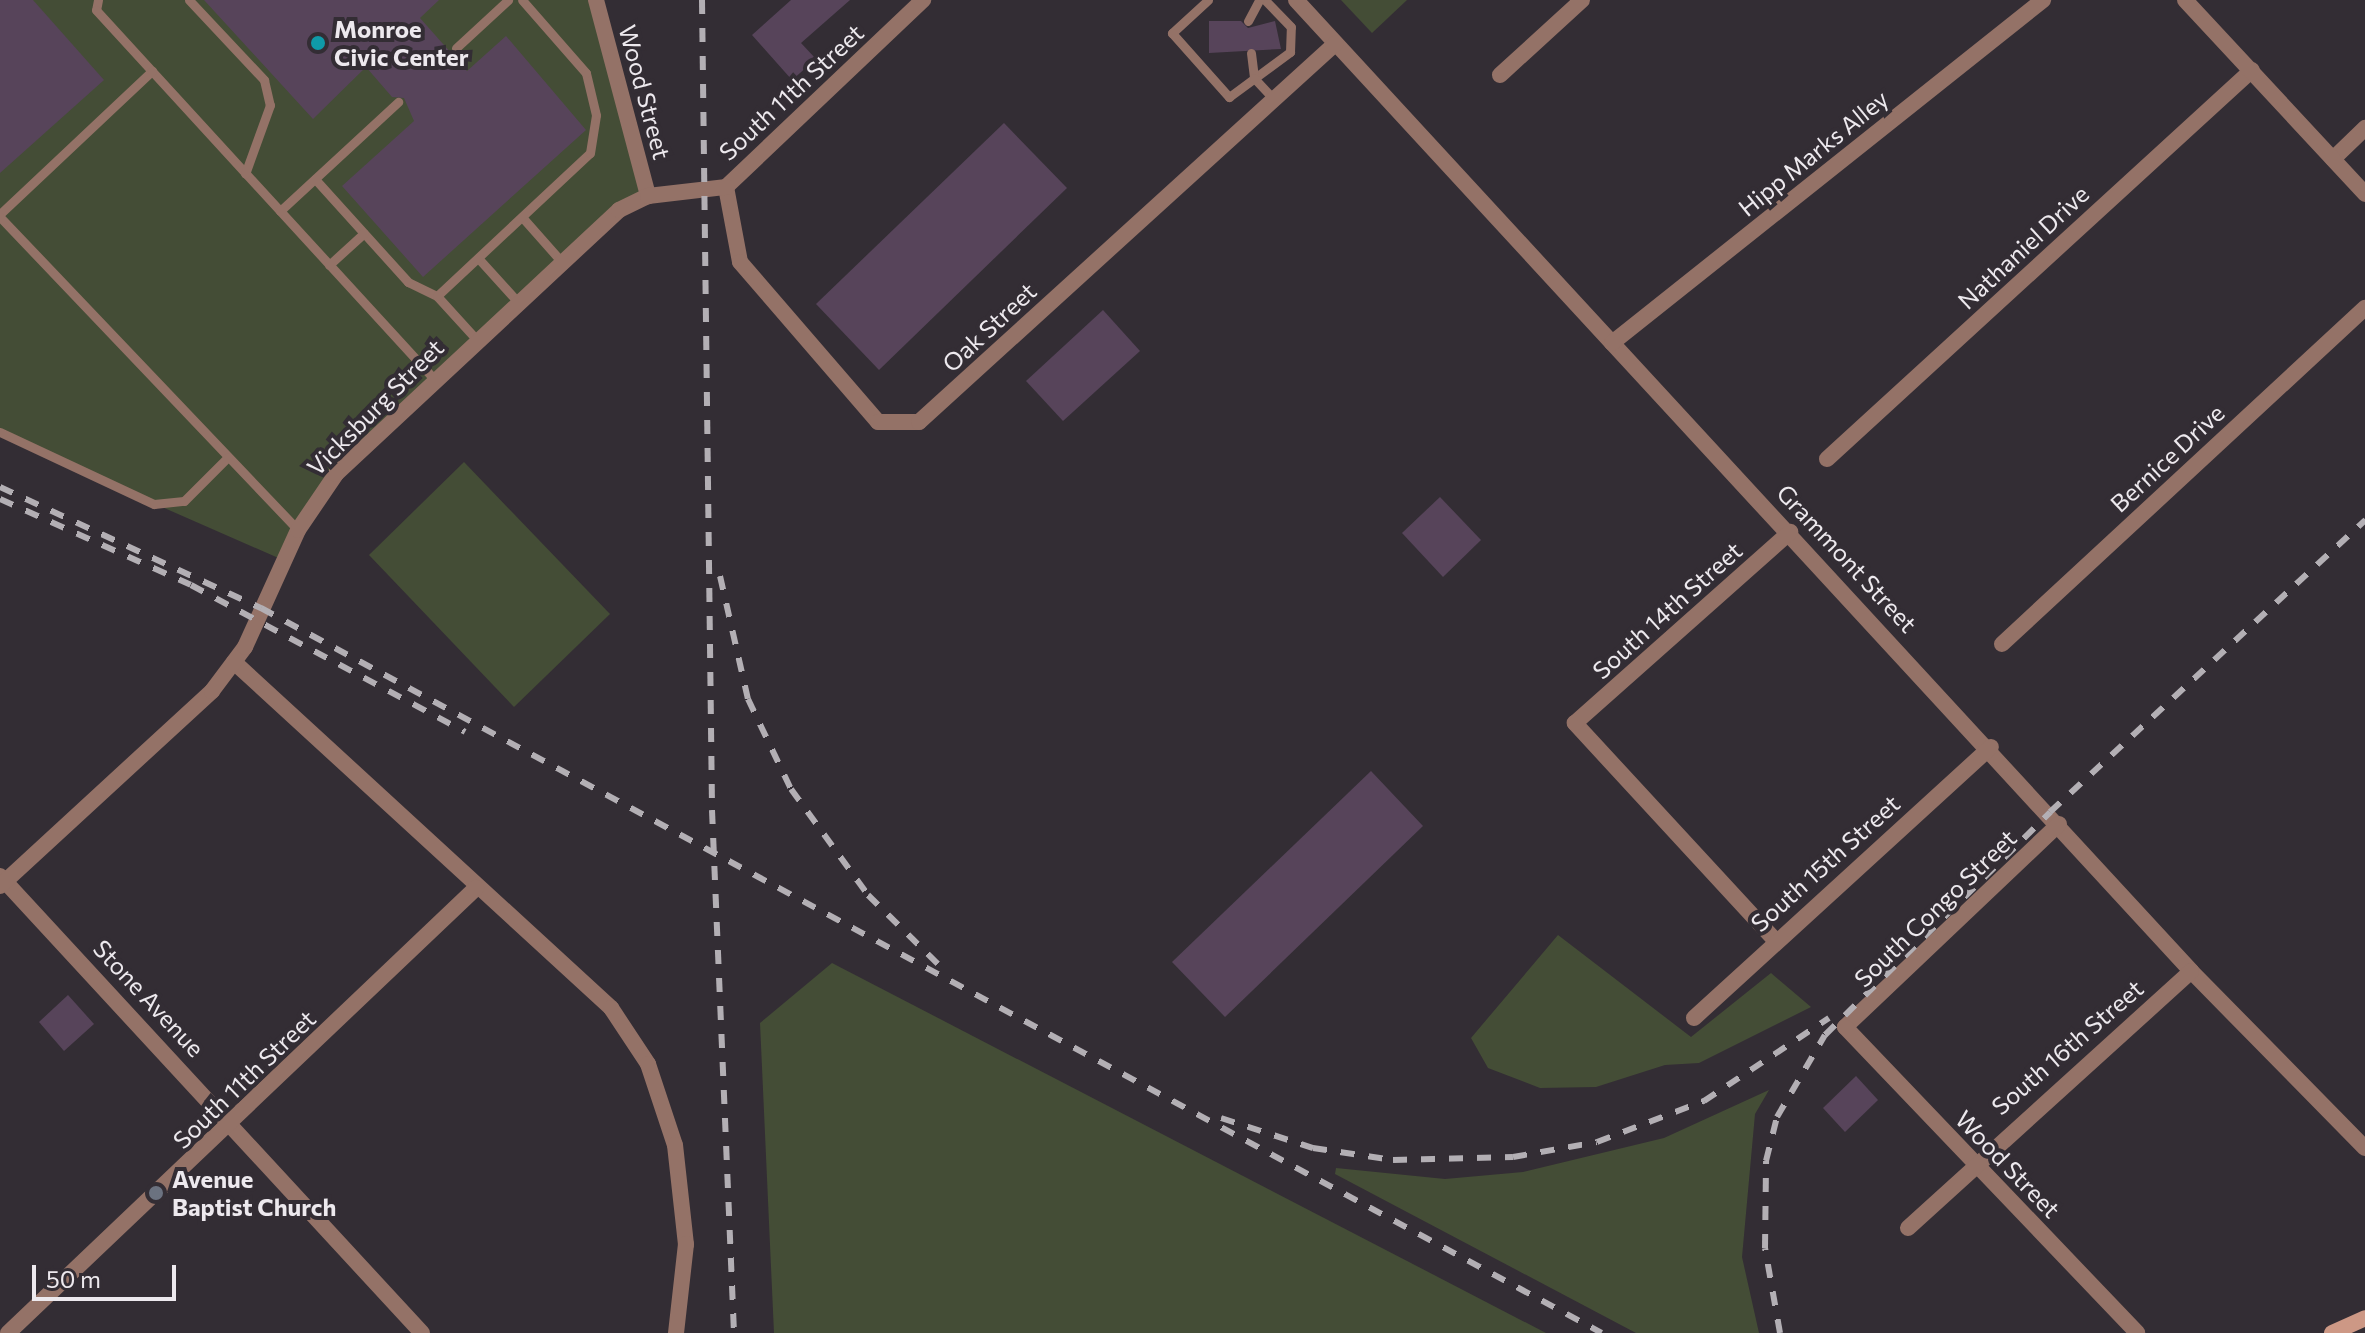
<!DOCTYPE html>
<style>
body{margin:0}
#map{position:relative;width:2365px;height:1333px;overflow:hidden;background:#332d34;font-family:Commissioner,sans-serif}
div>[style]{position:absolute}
.green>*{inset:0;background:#444d36}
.building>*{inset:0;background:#57445a}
.service>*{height:9px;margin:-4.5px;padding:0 4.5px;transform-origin:4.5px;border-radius:4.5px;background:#947267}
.minor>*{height:16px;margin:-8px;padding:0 8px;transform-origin:8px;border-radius:8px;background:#947267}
.tertiary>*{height:16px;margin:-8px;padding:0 8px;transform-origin:8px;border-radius:8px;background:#947267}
.secondary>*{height:16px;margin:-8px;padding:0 8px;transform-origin:8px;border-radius:8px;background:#cd9885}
.rail>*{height:6px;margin-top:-3px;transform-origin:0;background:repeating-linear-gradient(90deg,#b3afb4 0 14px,transparent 0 28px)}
.dots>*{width:22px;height:22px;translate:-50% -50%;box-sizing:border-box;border:4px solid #332d34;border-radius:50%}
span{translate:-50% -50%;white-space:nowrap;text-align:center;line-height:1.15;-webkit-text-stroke:8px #332d34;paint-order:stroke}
.poi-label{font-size:24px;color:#ede9ee;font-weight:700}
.left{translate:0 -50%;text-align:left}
.street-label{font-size:24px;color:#ede9ee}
.scale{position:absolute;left:32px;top:1265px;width:144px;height:36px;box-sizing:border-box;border:4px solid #ede9ee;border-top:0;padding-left:10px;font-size:24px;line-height:28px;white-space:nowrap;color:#ede9ee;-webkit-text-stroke:6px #332d34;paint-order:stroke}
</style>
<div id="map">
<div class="green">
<i style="clip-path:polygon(0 0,596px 0,648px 196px,619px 210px,336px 474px,283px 560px,0 436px)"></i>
<i style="clip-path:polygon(1341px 0,1407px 0,1372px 33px)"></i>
<i style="clip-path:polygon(464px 462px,610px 614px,514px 707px,369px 555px)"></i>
<i style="clip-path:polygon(1558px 935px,1691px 1037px,1771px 973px,1811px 1007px,1699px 1063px,1665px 1065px,1596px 1087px,1540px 1088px,1488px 1068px,1471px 1038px)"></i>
<i style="clip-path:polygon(832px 963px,1546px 1333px,774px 1333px,760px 1023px)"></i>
<i style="clip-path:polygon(1769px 1090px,1755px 1114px,1742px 1257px,1759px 1333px,1636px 1333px,1335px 1174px,1336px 1168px,1445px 1179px,1523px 1172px,1664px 1138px)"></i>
</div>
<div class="building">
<i style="clip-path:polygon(0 0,33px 0,104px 80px,0 173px)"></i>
<i style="clip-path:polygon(204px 0,439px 0,420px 18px,467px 71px,506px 36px,586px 130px,423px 277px,342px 186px,414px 121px,404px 98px,392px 97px,366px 67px,313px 119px)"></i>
<i style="clip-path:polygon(791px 0,850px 0,801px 43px,816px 59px,792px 80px,752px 35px)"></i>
<i style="clip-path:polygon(1209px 21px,1241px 21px,1248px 28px,1275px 21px,1281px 49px,1209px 53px)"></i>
<i style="clip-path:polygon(1004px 123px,1067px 188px,879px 370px,816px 304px)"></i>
<i style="clip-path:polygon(1103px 310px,1140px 351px,1063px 421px,1026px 381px)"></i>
<i style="clip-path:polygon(1440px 497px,1481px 540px,1443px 577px,1402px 533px)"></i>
<i style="clip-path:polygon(1371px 771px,1423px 826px,1225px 1017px,1172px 962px)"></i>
<i style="clip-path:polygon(68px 995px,94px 1024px,64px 1051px,39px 1022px)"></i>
<i style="clip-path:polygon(1856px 1076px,1878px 1100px,1845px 1132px,1823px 1108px)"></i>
</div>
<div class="service">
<i style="left:98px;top:0;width:10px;rotate:101deg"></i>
<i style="left:96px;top:10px;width:502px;rotate:47.5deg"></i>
<i style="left:189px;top:0;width:110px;rotate:46.8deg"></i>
<i style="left:264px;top:80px;width:26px;rotate:77deg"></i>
<i style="left:270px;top:105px;width:73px;rotate:109.9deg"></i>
<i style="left:1208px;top:0;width:49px;rotate:137.5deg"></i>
<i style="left:1172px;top:33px;width:86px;rotate:48.3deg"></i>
<i style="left:1229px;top:97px;width:76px;rotate:-36.4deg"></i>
<i style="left:1290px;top:52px;width:25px;rotate:-88deg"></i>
<i style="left:1291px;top:27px;width:37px;rotate:-134deg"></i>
<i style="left:1248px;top:21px;width:24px;rotate:-62deg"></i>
<i style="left:456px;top:48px;width:71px;rotate:-42.7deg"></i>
<i style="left:1251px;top:53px;width:25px;rotate:83deg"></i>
<i style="left:1254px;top:78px;width:25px;rotate:47deg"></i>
<i style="left:315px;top:179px;width:139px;rotate:47.9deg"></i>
<i style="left:408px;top:282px;width:32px;rotate:26deg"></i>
<i style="left:280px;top:211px;width:161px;rotate:-42.7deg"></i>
<i style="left:0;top:214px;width:209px;rotate:-43.3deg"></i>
<i style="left:0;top:217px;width:432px;rotate:46.4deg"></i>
<i style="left:522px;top:217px;width:57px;rotate:48.5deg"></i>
<i style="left:478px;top:258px;width:58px;rotate:47.8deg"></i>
<i style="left:329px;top:265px;width:47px;rotate:-42.4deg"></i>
<i style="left:477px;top:340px;width:59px;rotate:-132.3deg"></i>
<i style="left:437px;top:296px;width:209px;rotate:-43.1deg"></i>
<i style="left:590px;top:153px;width:38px;rotate:-81deg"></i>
<i style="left:596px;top:115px;width:43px;rotate:-103.4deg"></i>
<i style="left:586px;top:73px;width:97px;rotate:-131.2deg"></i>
<i style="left:0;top:432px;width:170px;rotate:25.1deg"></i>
<i style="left:154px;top:504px;width:30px;rotate:-6deg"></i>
<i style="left:184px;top:501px;width:62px;rotate:-45deg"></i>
</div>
<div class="minor">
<i style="left:596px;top:0;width:203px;rotate:75.1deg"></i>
<i style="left:1296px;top:0;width:1321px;rotate:47.33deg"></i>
<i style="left:2191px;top:971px;width:248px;rotate:45.5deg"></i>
<i style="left:1500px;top:75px;width:111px;rotate:-42.4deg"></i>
<i style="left:2333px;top:159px;width:45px;rotate:-44.1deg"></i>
<i style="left:726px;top:187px;width:76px;rotate:79.4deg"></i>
<i style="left:740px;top:262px;width:211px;rotate:49.2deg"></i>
<i style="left:878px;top:422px;width:41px"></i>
<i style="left:919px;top:422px;width:563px;rotate:-42.27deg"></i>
<i style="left:726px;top:187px;width:272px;rotate:-43.5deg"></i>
<i style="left:1612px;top:343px;width:551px;rotate:-38.51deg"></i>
<i style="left:1827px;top:459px;width:576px;rotate:-42.47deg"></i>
<i style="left:2002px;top:644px;width:495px;rotate:-42.8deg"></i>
<i style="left:234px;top:662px;width:512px;rotate:42.54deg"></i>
<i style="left:611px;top:1008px;width:67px;rotate:56.5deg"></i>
<i style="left:648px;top:1064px;width:85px;rotate:71.6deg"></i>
<i style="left:675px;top:1145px;width:100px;rotate:83.7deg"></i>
<i style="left:686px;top:1244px;width:90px;rotate:96.4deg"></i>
<i style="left:2059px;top:824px;width:295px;rotate:136.5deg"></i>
<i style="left:1845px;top:1027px;width:423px;rotate:46.3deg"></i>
<i style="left:0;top:876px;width:622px;rotate:47.28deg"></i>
<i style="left:0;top:886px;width:288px;rotate:-42.6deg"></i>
<i style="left:212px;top:691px;width:55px;rotate:-53.1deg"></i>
<i style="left:245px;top:647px;width:128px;rotate:-65.6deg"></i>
<i style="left:298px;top:530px;width:68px;rotate:-55.8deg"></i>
<i style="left:336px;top:474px;width:387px;rotate:-43deg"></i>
<i style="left:619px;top:210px;width:32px;rotate:-26deg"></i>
<i style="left:648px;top:196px;width:79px;rotate:-6.6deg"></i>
<i style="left:1774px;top:939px;width:294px;rotate:-132.7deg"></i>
<i style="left:1575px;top:723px;width:288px;rotate:-41.6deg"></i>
<i style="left:1694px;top:1018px;width:402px;rotate:-42.4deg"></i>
<i style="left:1908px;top:1228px;width:382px;rotate:-42.2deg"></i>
<i style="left:8px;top:1333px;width:646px;rotate:-43.56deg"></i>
</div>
<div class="tertiary">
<i style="left:2185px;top:0;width:265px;rotate:47.1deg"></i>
</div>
<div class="secondary">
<i style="left:2332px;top:1333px;width:36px;rotate:-24deg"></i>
</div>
<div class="rail">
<i style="left:702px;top:0;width:810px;rotate:89.29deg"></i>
<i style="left:712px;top:810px;width:523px;rotate:87.59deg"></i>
<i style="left:0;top:487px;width:288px;rotate:24.9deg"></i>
<i style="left:261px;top:608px;width:1524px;rotate:28.4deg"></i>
<i style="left:0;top:499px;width:209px;rotate:24.2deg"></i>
<i style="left:191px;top:585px;width:311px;rotate:28.2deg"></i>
<i style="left:720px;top:576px;width:126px;rotate:77.2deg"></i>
<i style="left:748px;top:699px;width:100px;rotate:64.5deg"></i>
<i style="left:791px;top:789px;width:131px;rotate:54deg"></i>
<i style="left:868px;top:895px;width:98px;rotate:44.6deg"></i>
<i style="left:1221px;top:1118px;width:97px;rotate:18.1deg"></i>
<i style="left:1313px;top:1148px;width:81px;rotate:8.5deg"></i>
<i style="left:1393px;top:1160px;width:120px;rotate:-1.4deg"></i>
<i style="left:1513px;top:1157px;width:85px;rotate:-10.1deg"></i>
<i style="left:1597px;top:1142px;width:115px;rotate:-21deg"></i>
<i style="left:1704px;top:1101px;width:150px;rotate:-33.6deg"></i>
<i style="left:1780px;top:1333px;width:86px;rotate:-100deg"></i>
<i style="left:1765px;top:1248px;width:87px;rotate:-89.3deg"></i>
<i style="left:1766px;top:1161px;width:45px;rotate:-76deg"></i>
<i style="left:1777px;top:1117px;width:95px;rotate:-59.7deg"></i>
<i style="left:1825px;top:1035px;width:317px;rotate:-44.7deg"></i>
<i style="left:2050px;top:812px;width:430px;rotate:-42.8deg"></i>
</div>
<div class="dots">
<i style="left:318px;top:43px;background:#0f9aa8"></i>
<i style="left:156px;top:1193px;background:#6b7280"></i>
</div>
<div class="poi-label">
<span class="left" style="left:334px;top:43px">Monroe<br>Civic Center</span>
<span class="left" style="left:172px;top:1193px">Avenue<br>Baptist Church</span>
</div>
<div class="street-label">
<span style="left:645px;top:92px;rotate:75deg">Wood Street</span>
<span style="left:791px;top:92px;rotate:-43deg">South 11th Street</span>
<span style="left:1813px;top:153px;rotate:-39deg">Hipp Marks Alley</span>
<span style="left:2023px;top:247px;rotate:-43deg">Nathaniel Drive</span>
<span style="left:989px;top:327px;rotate:-43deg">Oak Street</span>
<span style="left:375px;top:407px;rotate:-45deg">Vicksburg Street</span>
<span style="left:2167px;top:458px;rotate:-43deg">Bernice Drive</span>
<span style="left:1847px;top:558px;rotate:47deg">Grammont Street</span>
<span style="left:1667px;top:610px;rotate:-42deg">South 14th Street</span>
<span style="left:1825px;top:863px;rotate:-42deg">South 15th Street</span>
<span style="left:1935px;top:908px;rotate:-44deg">South Congo Street</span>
<span style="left:149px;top:998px;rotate:47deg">Stone Avenue</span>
<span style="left:2067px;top:1047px;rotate:-41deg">South 16th Street</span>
<span style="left:244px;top:1079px;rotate:-44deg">South 11th Street</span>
<span style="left:2008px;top:1164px;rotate:46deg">Wood Street</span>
</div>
<div class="scale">50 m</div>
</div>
